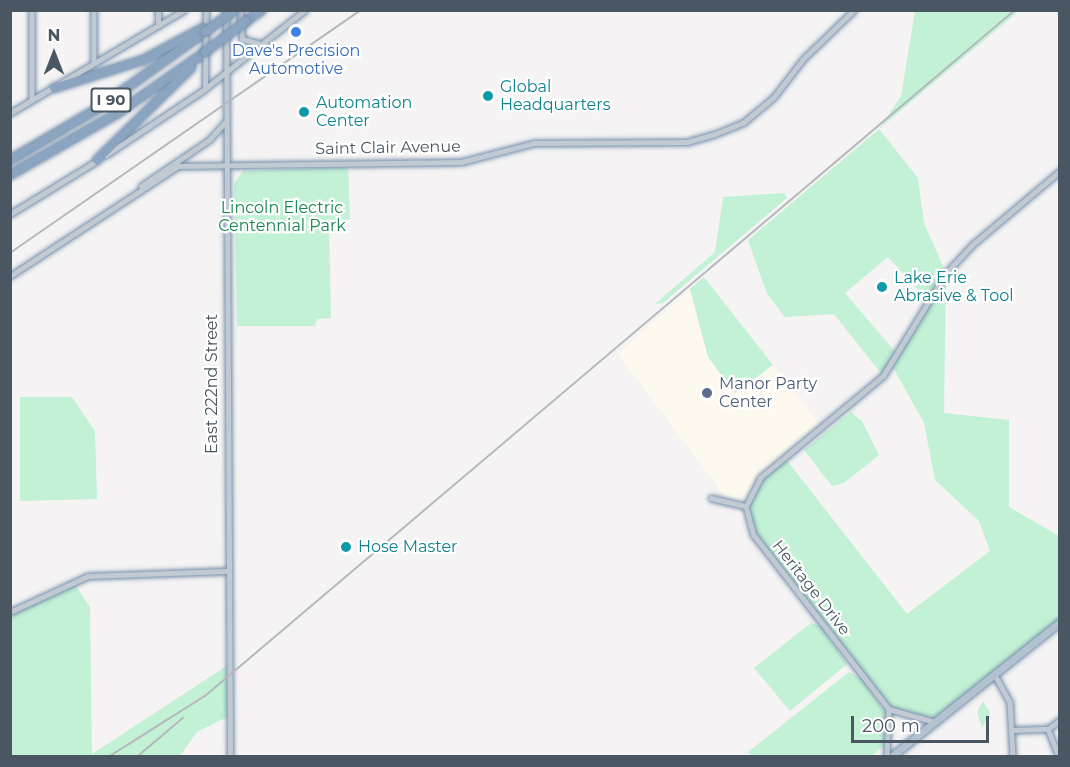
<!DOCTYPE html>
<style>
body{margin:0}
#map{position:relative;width:1070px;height:767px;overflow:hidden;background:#f5f3f3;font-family:Montserrat,sans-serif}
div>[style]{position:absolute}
.commercial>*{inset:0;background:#fdf9ef}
.green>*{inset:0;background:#c3f1d5}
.roads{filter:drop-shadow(0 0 2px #7690ad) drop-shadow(0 0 2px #7690ad)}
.minor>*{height:4.5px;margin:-2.25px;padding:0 2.25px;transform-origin:2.25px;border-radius:2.25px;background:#c1cad2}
.tertiary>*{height:5px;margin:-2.5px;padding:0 2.5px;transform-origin:2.5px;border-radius:2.5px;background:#c1cad2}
.primary>*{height:7px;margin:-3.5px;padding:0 3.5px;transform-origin:3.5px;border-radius:3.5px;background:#b3c2d1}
.motorway>*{height:8px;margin:-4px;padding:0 4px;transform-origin:4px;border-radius:4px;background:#8ba5c1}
.rail>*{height:1.5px;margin:-0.75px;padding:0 0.75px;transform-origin:0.75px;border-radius:0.75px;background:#b5b8bd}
.bridges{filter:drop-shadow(0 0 2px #7690ad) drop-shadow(0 0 2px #7690ad)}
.motorway-bridge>*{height:8px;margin:-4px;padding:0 4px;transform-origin:4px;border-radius:4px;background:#8ba5c1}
.dots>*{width:16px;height:16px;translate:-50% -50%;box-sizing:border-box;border:3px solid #fff;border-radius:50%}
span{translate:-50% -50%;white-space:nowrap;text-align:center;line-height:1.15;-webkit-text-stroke:4.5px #fff;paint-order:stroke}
.shield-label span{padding:2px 4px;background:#fff;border:2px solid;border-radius:4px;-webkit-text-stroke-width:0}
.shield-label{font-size:15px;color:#4a5661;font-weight:700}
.shop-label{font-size:16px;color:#366cbe}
.culture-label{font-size:16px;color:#0d838f}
.left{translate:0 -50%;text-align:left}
.street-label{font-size:16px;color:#4a5661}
.park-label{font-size:16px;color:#17864f}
.service-label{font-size:16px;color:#4e5e75}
.frame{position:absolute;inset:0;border:12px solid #4a5661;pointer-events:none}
.north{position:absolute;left:24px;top:24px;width:60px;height:60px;-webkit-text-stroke:4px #fff;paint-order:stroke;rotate:0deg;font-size:16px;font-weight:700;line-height:24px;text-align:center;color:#4a5661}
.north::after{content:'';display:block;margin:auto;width:21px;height:27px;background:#4a5661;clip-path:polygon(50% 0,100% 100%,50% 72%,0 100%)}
.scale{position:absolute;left:851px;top:716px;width:138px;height:27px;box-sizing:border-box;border:3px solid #4a5661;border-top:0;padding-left:8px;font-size:18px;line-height:21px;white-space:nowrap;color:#4a5661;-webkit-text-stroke:4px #fff;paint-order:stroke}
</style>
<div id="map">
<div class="commercial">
<i style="clip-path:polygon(690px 289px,708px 357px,734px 392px,773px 365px,823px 429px,760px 478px,754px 535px,618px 354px)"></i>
</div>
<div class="green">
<i style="clip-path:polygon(evenodd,915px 11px,1019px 11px,879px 129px,918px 178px,924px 223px,946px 273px,944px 413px,1009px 420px,1009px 507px,1059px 536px,1059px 622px,935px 722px,889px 709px,754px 535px,746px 506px,760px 478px,785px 458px,907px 614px,990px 551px,979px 521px,935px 480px,924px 423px,891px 364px,883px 376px,834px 314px,785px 317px,767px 294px,748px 240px,879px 129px,901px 96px,915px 11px,888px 257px,929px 302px,897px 354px,845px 293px,888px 257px)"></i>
<i style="clip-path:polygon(348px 167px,350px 221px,329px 222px,331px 318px,317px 319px,315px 326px,237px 326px,234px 184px,243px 171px)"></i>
<i style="clip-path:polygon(784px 193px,787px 198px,663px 303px,655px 304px,715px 252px,723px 197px)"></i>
<i style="clip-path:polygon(704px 277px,773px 365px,735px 393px,708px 357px,690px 289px)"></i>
<i style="clip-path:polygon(20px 397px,72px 397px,95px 431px,97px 499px,20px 501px)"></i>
<i style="clip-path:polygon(851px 412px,862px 421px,879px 455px,844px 483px,832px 486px,804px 450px)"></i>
<i style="clip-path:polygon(73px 581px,90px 607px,92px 754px,228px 665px,229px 716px,197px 732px,180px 756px,11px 756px,11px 612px)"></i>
<i style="clip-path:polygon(811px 623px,821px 626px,847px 664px,790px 711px,754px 668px)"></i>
<i style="clip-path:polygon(849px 672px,861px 678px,888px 716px,885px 745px,871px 756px,752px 756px,748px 752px)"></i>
<i style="clip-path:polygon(983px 701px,990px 713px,982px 728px,977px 712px)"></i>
</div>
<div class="roads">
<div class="minor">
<i style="left:32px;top:10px;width:90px;rotate:90deg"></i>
<i style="left:94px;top:10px;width:53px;rotate:90deg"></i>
<i style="left:158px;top:26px;width:16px;rotate:-90deg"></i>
<i style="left:711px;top:498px;width:36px;rotate:13deg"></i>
<i style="left:746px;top:506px;width:30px;rotate:75deg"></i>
<i style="left:754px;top:535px;width:220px;rotate:52.2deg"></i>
<i style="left:889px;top:709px;width:47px;rotate:92.4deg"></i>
<i style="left:746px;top:506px;width:31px;rotate:-63deg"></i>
<i style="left:760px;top:478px;width:160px;rotate:-39.7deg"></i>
<i style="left:883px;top:376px;width:121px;rotate:-58.5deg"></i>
<i style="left:946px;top:273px;width:38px;rotate:-47deg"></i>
<i style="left:972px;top:245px;width:115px;rotate:-40.1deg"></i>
<i style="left:10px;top:612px;width:86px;rotate:-24.8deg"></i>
<i style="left:88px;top:576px;width:138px;rotate:-2.1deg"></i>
<i style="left:995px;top:675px;width:31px;rotate:61deg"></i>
<i style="left:1010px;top:702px;width:54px;rotate:86.8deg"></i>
<i style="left:889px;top:709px;width:48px;rotate:15.8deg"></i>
<i style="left:1048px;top:729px;width:29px;rotate:68deg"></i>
<i style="left:1013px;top:730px;width:35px;rotate:-2deg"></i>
<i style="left:1048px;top:729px;width:15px;rotate:-37deg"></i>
</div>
<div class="tertiary">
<i style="left:226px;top:10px;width:746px;rotate:89.69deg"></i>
<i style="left:240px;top:10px;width:29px;rotate:86deg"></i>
<i style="left:242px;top:39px;width:20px;rotate:15deg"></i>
<i style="left:205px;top:89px;width:79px;rotate:-89.3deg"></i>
<i style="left:10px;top:113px;width:202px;rotate:-30.6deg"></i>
<i style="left:106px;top:155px;width:115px;rotate:-33.7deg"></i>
<i style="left:202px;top:91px;width:131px;rotate:-38.2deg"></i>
<i style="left:141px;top:186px;width:82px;rotate:-34.1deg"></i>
<i style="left:209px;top:140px;width:24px;rotate:-48deg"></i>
<i style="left:10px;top:214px;width:103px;rotate:-31.5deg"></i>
<i style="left:10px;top:276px;width:201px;rotate:-33.2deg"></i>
<i style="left:178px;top:166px;width:283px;rotate:-0.8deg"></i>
<i style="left:461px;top:162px;width:75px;rotate:-14.6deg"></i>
<i style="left:534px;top:143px;width:153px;rotate:-0.4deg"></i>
<i style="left:687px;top:142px;width:29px;rotate:-16deg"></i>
<i style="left:715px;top:134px;width:31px;rotate:-22deg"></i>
<i style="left:744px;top:122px;width:38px;rotate:-40deg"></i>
<i style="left:773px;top:98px;width:49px;rotate:-52.4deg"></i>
<i style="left:803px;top:59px;width:71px;rotate:-43.9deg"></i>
</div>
<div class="primary">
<i style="left:892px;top:756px;width:215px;rotate:-38.6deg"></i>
</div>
<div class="motorway">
<i style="left:246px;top:21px;width:19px;rotate:-35deg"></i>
<i style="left:54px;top:88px;width:93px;rotate:-17.5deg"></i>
<i style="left:143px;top:60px;width:70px;rotate:-28deg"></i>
<i style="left:10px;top:160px;width:101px;rotate:-30.4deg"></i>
<i style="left:97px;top:109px;width:133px;rotate:-35.5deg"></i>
<i style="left:97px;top:160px;width:132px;rotate:-44.4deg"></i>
<i style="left:10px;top:175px;width:125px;rotate:-29.9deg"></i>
<i style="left:118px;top:113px;width:106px;rotate:-35deg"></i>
</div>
</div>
<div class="rail">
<i style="left:10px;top:253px;width:427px;rotate:-34.7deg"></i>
<i style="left:110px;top:756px;width:112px;rotate:-32.3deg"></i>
<i style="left:205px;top:696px;width:1061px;rotate:-40.26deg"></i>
<i style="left:138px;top:756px;width:59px;rotate:-40.2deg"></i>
</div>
<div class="bridges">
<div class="motorway-bridge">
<i style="left:205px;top:32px;width:37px;rotate:-36deg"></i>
<i style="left:205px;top:52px;width:51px;rotate:-37.1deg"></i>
</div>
</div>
<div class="dots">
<i style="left:296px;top:32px;background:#3f7fe0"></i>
<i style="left:488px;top:96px;background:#0f9aa8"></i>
<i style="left:304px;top:112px;background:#0f9aa8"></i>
<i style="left:882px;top:287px;background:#0f9aa8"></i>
<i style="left:707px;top:393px;background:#5c6f8a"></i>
<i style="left:346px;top:547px;background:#0f9aa8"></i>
</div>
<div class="shield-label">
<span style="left:111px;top:100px">I 90</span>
</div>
<div class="shop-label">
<span style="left:296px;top:60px">Dave's Precision<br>Automotive</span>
</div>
<div class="culture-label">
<span class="left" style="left:500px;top:96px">Global<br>Headquarters</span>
<span class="left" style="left:316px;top:112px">Automation<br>Center</span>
<span class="left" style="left:894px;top:287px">Lake Erie<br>Abrasive &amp; Tool</span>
<span class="left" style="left:358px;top:547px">Hose Master</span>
</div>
<div class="street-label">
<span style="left:388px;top:148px;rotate:-1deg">Saint Clair Avenue</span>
<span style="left:212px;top:384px;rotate:-90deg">East 222nd Street</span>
<span style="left:811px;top:588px;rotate:52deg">Heritage Drive</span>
</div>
<div class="park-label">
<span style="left:282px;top:217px">Lincoln Electric<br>Centennial Park</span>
</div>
<div class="service-label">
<span class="left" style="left:719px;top:393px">Manor Party<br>Center</span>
</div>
<div class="frame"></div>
<div class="north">N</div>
<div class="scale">200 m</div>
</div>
